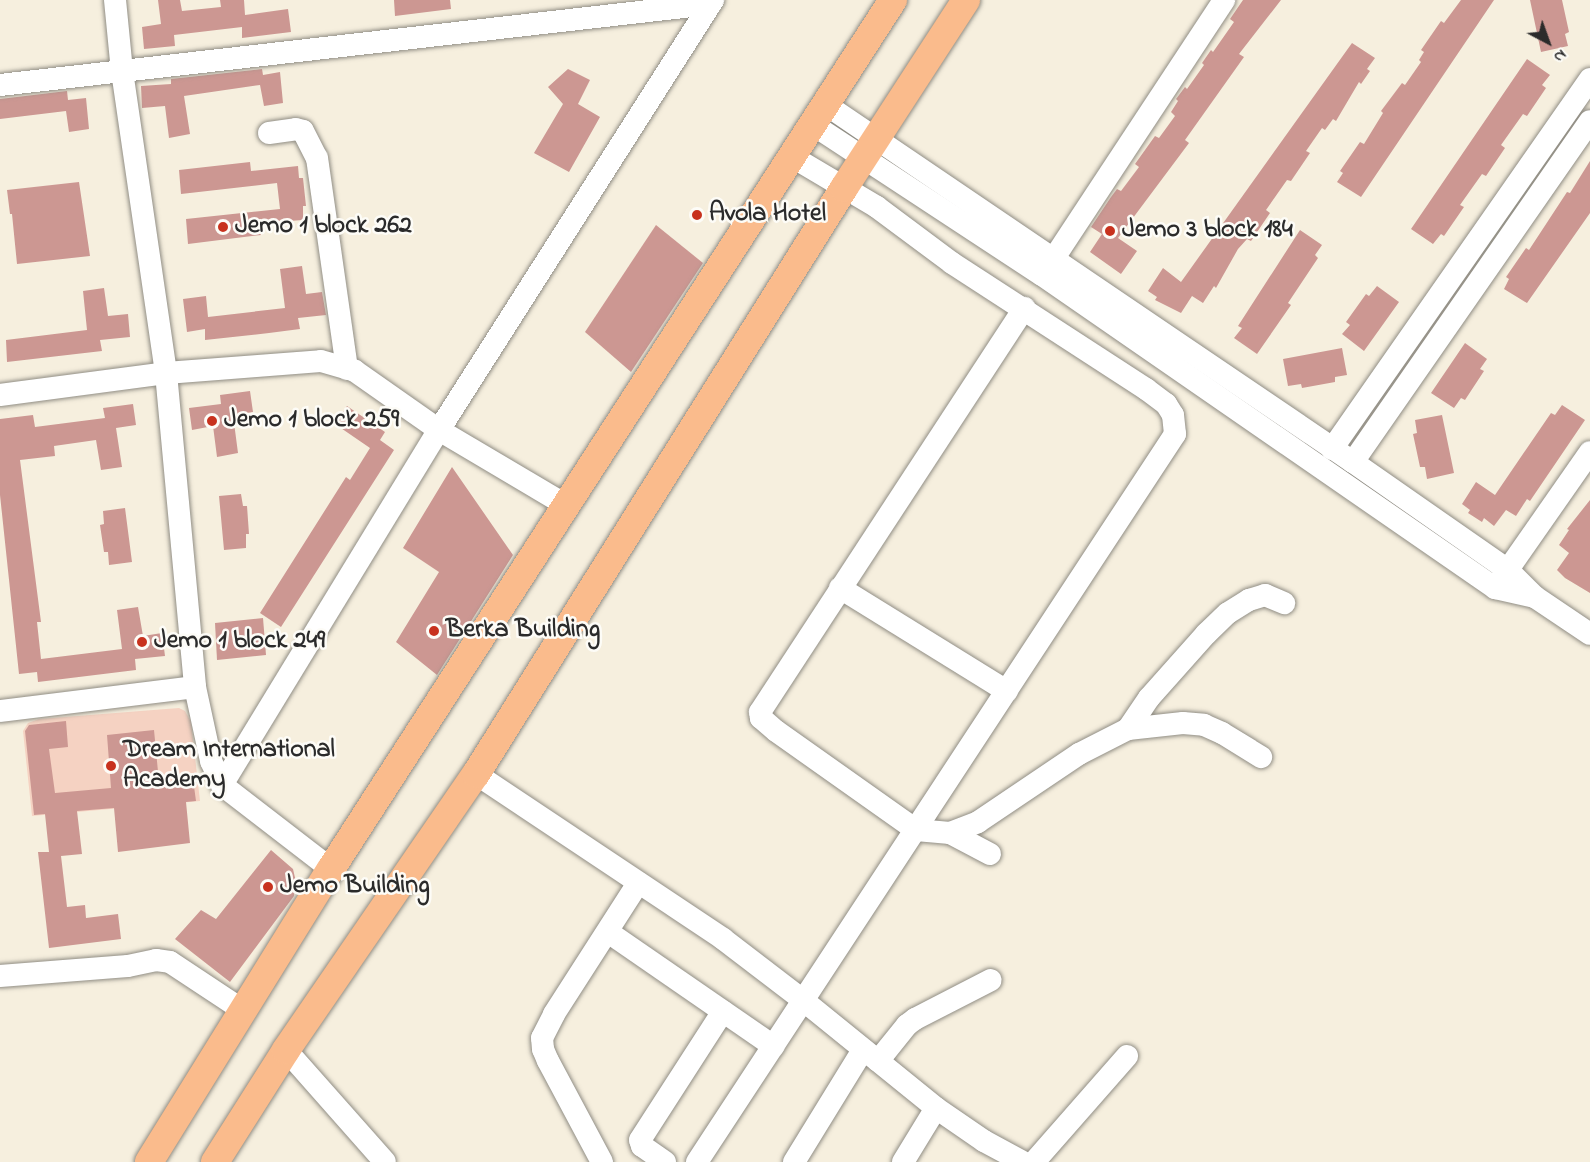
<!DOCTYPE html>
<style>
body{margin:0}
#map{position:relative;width:1590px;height:1162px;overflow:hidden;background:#f6efde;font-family:"Indie Flower",sans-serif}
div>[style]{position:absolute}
.built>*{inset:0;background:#f5d2c2}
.building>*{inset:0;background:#cc9792}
.roads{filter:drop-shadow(0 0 2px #908d84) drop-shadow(0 0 2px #908d84)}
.minor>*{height:22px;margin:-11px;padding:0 11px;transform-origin:11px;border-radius:11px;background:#fff}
.major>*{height:28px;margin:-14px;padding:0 14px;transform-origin:14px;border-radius:14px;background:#fabb8c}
.dots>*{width:16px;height:16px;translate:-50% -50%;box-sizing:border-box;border:3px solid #fdfcf7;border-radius:50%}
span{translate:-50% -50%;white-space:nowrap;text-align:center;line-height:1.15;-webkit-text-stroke:5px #fdfcf7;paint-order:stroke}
.poi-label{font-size:26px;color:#2b2b2b;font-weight:700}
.left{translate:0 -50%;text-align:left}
.north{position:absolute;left:1518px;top:12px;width:60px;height:60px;-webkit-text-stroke:4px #fdfcf7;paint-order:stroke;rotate:139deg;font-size:16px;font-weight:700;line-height:24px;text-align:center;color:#2b2b2b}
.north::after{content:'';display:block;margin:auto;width:21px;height:27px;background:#2b2b2b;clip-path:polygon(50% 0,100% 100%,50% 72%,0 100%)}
</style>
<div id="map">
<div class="built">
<i style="clip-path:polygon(179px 708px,185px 711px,191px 722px,200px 801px,32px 816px,23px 731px,28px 723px,39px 719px)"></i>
</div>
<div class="building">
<i style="clip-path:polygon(158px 0,180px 0,182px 11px,221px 7px,220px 0,244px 0,245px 15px,288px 9px,291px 32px,242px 38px,242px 27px,174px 35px,175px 46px,144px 49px,142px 27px,161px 24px)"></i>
<i style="clip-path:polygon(394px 0,450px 0,451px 9px,395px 16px)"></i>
<i style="clip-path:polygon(1243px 0,1281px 0,1239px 54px,1244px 57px,1185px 140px,1189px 143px,1118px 238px,1137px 251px,1121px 274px,1090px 252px,1102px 234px,1091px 227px,1111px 197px,1117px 189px,1121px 191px,1139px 167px,1135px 164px,1155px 136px,1159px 138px,1175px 116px,1171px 112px,1178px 101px,1176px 99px,1185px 87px,1187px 89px,1204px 65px,1202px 63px,1211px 50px,1213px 52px,1234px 22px,1230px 19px)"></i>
<i style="clip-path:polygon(1461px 0,1494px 0,1361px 197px,1337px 182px,1343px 173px,1340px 171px,1360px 142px,1364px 144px,1383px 113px,1381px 111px,1402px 83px,1405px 85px,1421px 62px,1419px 60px,1424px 52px,1421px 50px,1441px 21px,1444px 23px)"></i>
<i style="clip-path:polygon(1530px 0,1562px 0,1569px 32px,1565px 34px,1568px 46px,1541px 52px)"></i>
<i style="clip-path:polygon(1352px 43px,1375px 58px,1367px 69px,1370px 71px,1361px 84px,1359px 82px,1336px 121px,1333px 119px,1325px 130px,1322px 128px,1306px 151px,1310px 153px,1291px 181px,1287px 180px,1266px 210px,1270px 213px,1251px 241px,1247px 239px,1238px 249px,1216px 288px,1214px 286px,1203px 303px,1192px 296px,1181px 313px,1155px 300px,1157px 297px,1148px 291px,1163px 268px,1181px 282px)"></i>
<i style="clip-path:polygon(1527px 59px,1550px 75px,1542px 85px,1546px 88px,1527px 116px,1523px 114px,1501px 145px,1505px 148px,1486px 176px,1482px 174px,1460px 205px,1464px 207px,1444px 236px,1441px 234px,1433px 244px,1411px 229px)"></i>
<i style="clip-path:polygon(262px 69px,263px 75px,280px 72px,283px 103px,264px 106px,260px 85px,184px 96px,190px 134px,169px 138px,165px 106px,142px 108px,141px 86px,171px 84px,171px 79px)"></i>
<i style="clip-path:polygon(568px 69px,590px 80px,578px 104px,600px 117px,569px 172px,534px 153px,563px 104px,548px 87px)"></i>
<i style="clip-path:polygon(67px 91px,68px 100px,86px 98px,89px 129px,69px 132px,66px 111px,0 119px,0 99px)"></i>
<i style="clip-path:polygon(1590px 161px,1590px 213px,1527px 303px,1504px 289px,1509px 279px,1506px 277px,1526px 248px,1529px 250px,1567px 192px,1570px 193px)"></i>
<i style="clip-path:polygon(250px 162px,251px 171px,298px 166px,299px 178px,303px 178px,306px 206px,303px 206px,303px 220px,259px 223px,261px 235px,188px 244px,186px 219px,280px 209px,277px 183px,181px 194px,179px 170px)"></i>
<i style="clip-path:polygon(79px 182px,90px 256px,17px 264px,12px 214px,10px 214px,7px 190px)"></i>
<i style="clip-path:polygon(656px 225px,703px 263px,631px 372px,585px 332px)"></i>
<i style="clip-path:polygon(1300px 230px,1322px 245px,1315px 255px,1318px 258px,1288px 303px,1291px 305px,1257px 354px,1234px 338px,1242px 328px,1238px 326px)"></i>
<i style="clip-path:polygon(302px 266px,306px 294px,322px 292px,326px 315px,298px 318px,300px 329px,269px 333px,205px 340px,205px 329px,187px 332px,183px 299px,206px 296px,208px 317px,285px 308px,280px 269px)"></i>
<i style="clip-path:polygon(1377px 286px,1399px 302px,1364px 351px,1342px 334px,1350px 325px,1346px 322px,1366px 294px,1369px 296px)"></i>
<i style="clip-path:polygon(104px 288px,108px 316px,128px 314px,130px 337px,100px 340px,102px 351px,7px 362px,6px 340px,87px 330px,83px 291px)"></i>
<i style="clip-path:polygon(1465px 343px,1487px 359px,1480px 369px,1484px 371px,1465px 400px,1461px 398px,1454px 408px,1431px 393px)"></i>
<i style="clip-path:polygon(1342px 348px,1347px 375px,1335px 377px,1335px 382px,1302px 388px,1301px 384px,1288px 386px,1283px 359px)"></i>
<i style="clip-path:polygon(250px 391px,253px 412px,233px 415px,238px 453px,217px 457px,213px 426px,192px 430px,189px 408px,221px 404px,220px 395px)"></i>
<i style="clip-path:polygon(133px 404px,136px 425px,116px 428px,122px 467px,101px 470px,96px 440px,54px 446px,55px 456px,20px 460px,41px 622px,37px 622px,41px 659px,122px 649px,117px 610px,138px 607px,143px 636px,162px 633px,165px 656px,135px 659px,136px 670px,38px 682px,37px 672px,19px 674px,0 495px,0 419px,33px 415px,35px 427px,105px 418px,103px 408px)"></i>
<i style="clip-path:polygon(1562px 405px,1585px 420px,1530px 501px,1527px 499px,1516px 516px,1506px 510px,1494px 526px,1484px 518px,1482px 522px,1468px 513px,1470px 510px,1462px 504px,1476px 482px,1495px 495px,1551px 413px,1555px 415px)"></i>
<i style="clip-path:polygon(347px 406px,385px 432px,380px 440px,394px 450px,281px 627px,260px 613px,346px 477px,350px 480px,370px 448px,335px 424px)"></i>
<i style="clip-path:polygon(1442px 415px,1454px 473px,1427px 479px,1425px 467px,1420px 467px,1413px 434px,1417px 433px,1415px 420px)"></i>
<i style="clip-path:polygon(452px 467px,513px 555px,437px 675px,396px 642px,439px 572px,403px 548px)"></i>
<i style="clip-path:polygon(241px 494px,243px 506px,247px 506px,249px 534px,246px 534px,246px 548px,224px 550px,219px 496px)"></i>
<i style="clip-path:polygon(1590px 500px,1590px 593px,1565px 578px,1557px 570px,1569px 553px,1559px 545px,1569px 530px,1567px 529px)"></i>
<i style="clip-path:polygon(125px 508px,132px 562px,109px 565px,108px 552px,104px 552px,100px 525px,104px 524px,103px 511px)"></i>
<i style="clip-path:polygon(263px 618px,266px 655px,217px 660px,215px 623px)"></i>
<i style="clip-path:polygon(66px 721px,68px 747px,49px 749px,55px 793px,111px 788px,107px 735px,154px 730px,159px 782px,193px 779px,196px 801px,186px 802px,190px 843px,118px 852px,114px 808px,77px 811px,82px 854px,61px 856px,67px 907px,85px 905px,86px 918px,118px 914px,121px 939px,49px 948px,38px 852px,49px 852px,45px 814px,34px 815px,25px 731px,29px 725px)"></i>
<i style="clip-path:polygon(271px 850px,293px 869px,296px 882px,294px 896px,230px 982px,175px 939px,201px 910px,216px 919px)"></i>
</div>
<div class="roads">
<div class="minor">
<i style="left:115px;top:0;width:71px;rotate:84.4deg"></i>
<i style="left:122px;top:71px;width:305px;rotate:81.7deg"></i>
<i style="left:166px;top:373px;width:315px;rotate:84.7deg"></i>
<i style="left:195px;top:687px;width:76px;rotate:77.8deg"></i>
<i style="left:211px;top:761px;width:26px;rotate:65deg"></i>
<i style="left:222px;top:785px;width:138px;rotate:37.6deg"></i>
<i style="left:0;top:85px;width:715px;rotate:-6.51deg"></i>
<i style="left:825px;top:104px;width:638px;rotate:34.14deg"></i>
<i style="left:1353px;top:462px;width:189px;rotate:34.9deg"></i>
<i style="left:1508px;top:570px;width:38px;rotate:45deg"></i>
<i style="left:1535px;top:597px;width:66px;rotate:33.9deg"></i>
<i style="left:812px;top:124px;width:275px;rotate:33.3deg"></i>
<i style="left:1042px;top:275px;width:551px;rotate:34.64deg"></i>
<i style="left:1495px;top:588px;width:41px;rotate:12.7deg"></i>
<i style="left:269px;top:133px;width:27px;rotate:-8deg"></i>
<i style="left:296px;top:129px;width:7px;rotate:16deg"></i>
<i style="left:303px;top:131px;width:30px;rotate:63deg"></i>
<i style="left:317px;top:158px;width:213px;rotate:81.9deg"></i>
<i style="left:1054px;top:258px;width:309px;rotate:-56.6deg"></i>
<i style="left:0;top:395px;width:167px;rotate:-7.5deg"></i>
<i style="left:166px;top:373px;width:155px;rotate:-4.4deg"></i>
<i style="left:321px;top:361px;width:35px;rotate:16deg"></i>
<i style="left:355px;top:371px;width:103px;rotate:35.1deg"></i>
<i style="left:439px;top:430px;width:510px;rotate:-57.49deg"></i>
<i style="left:1332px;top:449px;width:451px;rotate:-55.1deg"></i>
<i style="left:1353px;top:462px;width:415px;rotate:-55.2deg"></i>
<i style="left:1500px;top:581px;width:157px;rotate:-55.1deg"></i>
<i style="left:840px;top:588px;width:196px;rotate:31.7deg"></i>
<i style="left:0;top:711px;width:196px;rotate:-7deg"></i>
<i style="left:1128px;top:729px;width:37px;rotate:-56deg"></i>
<i style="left:1149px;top:698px;width:86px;rotate:-48.3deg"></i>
<i style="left:1206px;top:634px;width:30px;rotate:-44deg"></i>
<i style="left:1228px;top:613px;width:25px;rotate:-32deg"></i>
<i style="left:1249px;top:600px;width:17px;rotate:-17deg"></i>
<i style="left:1265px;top:595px;width:21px;rotate:23deg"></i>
<i style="left:476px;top:774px;width:297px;rotate:33.7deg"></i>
<i style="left:723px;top:939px;width:102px;rotate:37.4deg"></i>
<i style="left:804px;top:1001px;width:170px;rotate:39deg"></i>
<i style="left:936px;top:1108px;width:58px;rotate:34.5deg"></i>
<i style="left:984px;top:1141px;width:44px;rotate:28.3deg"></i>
<i style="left:222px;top:785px;width:416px;rotate:-58.6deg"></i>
<i style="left:439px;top:430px;width:147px;rotate:30.6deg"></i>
<i style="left:950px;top:833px;width:30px;rotate:-21deg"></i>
<i style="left:978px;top:822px;width:122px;rotate:-34deg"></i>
<i style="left:1079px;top:754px;width:55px;rotate:-27deg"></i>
<i style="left:1128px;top:729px;width:55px;rotate:-6.2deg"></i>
<i style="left:1183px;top:723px;width:21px;rotate:5deg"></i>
<i style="left:1204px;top:725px;width:20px;rotate:24deg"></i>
<i style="left:1222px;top:733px;width:46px;rotate:31.6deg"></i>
<i style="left:990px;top:854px;width:45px;rotate:-152.3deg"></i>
<i style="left:950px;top:833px;width:34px;rotate:-175deg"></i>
<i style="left:916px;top:830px;width:171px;rotate:-144.7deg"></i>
<i style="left:776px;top:731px;width:20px;rotate:-139deg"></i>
<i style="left:761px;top:718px;width:6px;rotate:-99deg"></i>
<i style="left:760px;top:712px;width:483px;rotate:-56.8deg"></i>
<i style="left:608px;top:932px;width:201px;rotate:34.6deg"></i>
<i style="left:0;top:976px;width:128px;rotate:-4.5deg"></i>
<i style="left:128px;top:966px;width:29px;rotate:-12deg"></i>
<i style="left:156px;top:960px;width:14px;rotate:8deg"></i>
<i style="left:170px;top:962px;width:89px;rotate:33.5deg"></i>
<i style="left:286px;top:1050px;width:149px;rotate:48.5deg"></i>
<i style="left:878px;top:1061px;width:46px;rotate:-51.1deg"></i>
<i style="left:907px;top:1025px;width:10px;rotate:-37deg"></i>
<i style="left:915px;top:1019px;width:85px;rotate:-27.2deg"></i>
<i style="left:602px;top:1162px;width:115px;rotate:-118.1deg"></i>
<i style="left:548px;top:1061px;width:13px;rotate:-113deg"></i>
<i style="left:543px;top:1049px;width:11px;rotate:-95deg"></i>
<i style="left:542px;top:1038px;width:27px;rotate:-63deg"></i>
<i style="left:554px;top:1014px;width:156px;rotate:-57.3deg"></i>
<i style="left:665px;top:1162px;width:28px;rotate:-145deg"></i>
<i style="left:642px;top:1146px;width:6px;rotate:-108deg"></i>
<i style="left:640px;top:1140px;width:153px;rotate:-57.2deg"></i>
<i style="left:697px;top:1162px;width:871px;rotate:-56.71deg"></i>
<i style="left:1175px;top:434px;width:19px;rotate:-96deg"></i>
<i style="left:1173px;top:415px;width:13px;rotate:-122deg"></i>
<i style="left:1166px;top:404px;width:25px;rotate:-143deg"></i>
<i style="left:1146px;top:389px;width:231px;rotate:-147deg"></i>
<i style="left:952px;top:263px;width:94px;rotate:-143.3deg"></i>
<i style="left:877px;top:207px;width:100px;rotate:-149.3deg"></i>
<i style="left:794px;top:1162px;width:132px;rotate:-58.4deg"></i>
<i style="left:903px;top:1162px;width:63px;rotate:-58.6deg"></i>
<i style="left:1034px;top:1162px;width:141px;rotate:-48.7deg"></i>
</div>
<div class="major">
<i style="left:149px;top:1162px;width:345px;rotate:-58.2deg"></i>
<i style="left:331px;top:869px;width:1035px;rotate:-57.11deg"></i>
<i style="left:215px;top:1162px;width:133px;rotate:-57.6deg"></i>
<i style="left:286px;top:1050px;width:335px;rotate:-55.5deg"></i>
<i style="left:476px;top:774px;width:692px;rotate:-57.87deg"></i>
<i style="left:844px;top:188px;width:224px;rotate:-57deg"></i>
</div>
</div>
<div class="dots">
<i style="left:697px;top:215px;background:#c8321e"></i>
<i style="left:223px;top:227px;background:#c8321e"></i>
<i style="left:1110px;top:231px;background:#c8321e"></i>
<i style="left:212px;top:421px;background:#c8321e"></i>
<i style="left:434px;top:631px;background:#c8321e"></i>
<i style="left:142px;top:642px;background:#c8321e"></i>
<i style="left:111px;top:766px;background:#c8321e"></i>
<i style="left:268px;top:887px;background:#c8321e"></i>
</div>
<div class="poi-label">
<span class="left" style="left:709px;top:215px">Avola Hotel</span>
<span class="left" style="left:235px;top:227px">Jemo 1 block 262</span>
<span class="left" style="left:1122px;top:231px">Jemo 3 block 184</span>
<span class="left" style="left:224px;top:421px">Jemo 1 block 259</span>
<span class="left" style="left:446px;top:631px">Berka Building</span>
<span class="left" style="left:154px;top:642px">Jemo 1 block 249</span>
<span class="left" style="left:123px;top:766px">Dream International<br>Academy</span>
<span class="left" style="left:280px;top:887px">Jemo Building</span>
</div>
<div class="north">N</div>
</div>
